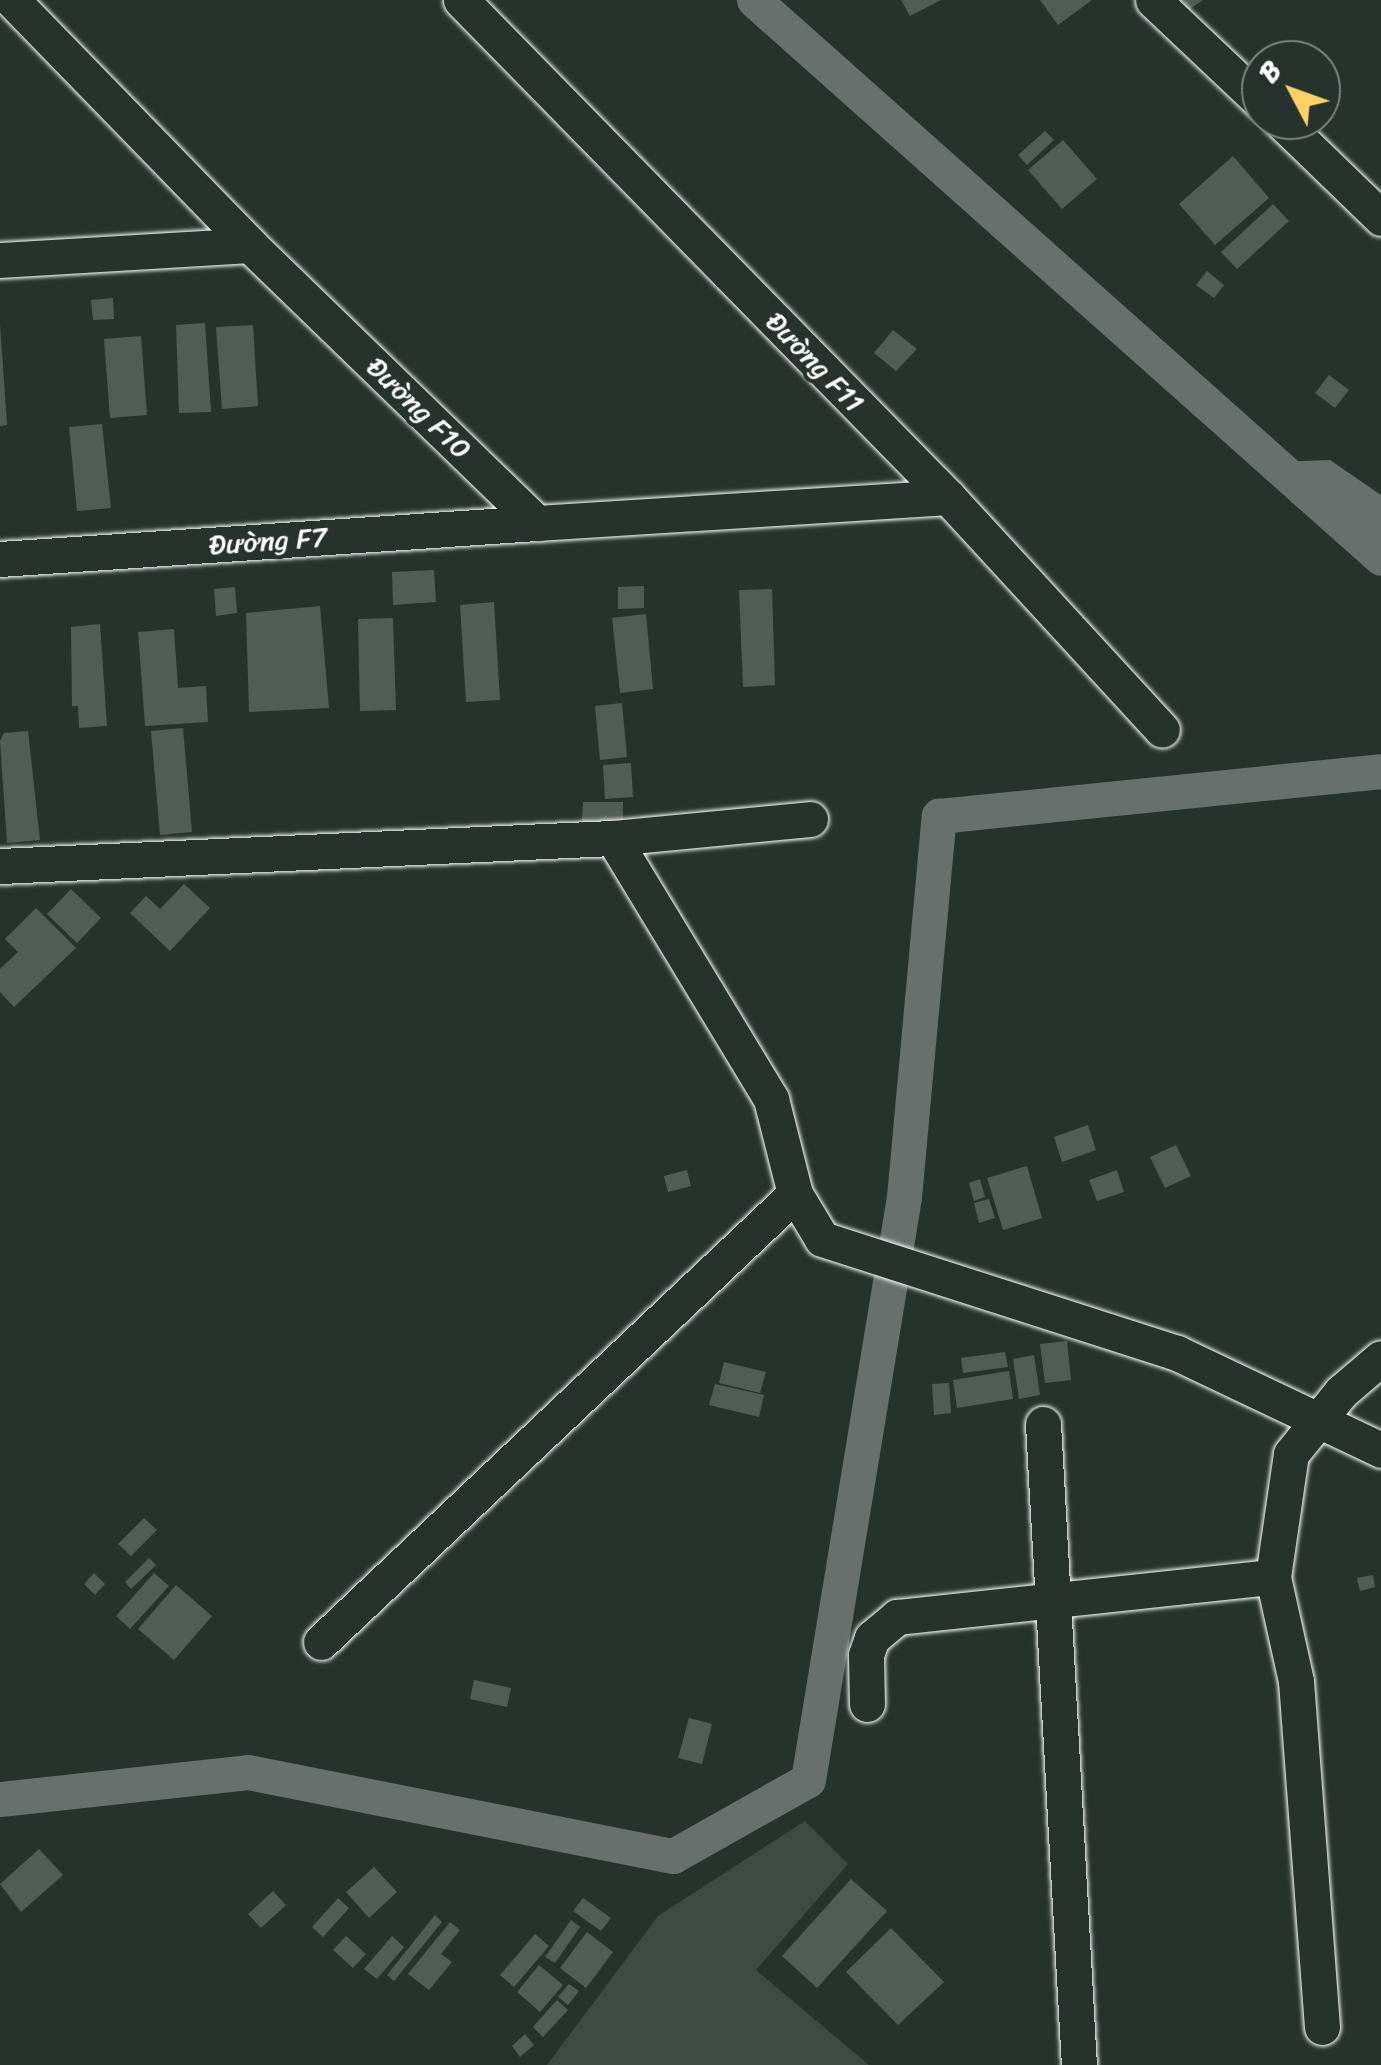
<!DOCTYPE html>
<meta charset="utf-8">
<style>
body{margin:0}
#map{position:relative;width:1381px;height:2065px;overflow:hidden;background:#26332d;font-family:Sriracha,sans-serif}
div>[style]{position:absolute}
.green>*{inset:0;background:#3e4944}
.water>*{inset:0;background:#67706c}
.canal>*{height:35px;margin:-17.5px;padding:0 17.5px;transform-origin:17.5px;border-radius:17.5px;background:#67706c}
.building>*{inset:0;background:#515c57}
.roads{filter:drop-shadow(0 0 2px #fff) drop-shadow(0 0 2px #fff)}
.minor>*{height:35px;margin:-17.5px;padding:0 17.5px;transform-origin:17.5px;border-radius:17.5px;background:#26332d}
span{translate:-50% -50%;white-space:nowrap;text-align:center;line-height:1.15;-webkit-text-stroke:8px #26332d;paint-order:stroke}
.street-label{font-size:28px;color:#fff}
.north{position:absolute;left:1241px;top:40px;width:100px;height:100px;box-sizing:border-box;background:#26332d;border:2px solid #7d8581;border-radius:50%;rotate:311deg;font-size:28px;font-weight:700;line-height:40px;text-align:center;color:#fff}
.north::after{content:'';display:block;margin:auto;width:35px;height:45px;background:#ffd166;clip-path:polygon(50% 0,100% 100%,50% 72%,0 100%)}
</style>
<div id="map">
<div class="green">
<i style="clip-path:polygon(805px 1821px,848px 1864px,756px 1970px,869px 2065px,547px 2065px,658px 1916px)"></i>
</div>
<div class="water">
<i style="clip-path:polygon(1330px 460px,1381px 495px,1381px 569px,1291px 502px,1278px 462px)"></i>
</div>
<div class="canal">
<i style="left:754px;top:0;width:839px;rotate:41.67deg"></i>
<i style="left:0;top:1799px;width:249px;rotate:-6.2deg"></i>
<i style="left:248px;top:1772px;width:433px;rotate:11.2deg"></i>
<i style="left:673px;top:1856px;width:155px;rotate:-29.4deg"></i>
<i style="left:808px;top:1780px;width:591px;rotate:-80.65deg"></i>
<i style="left:904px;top:1197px;width:383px;rotate:-84.8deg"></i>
<i style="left:939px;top:816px;width:444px;rotate:-5.8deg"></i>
</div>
<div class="building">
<i style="clip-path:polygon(901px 0,941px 0,910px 16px)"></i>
<i style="clip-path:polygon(1040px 0,1092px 0,1058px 25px)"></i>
<i style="clip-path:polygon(1181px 0,1203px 0,1188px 10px)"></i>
<i style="clip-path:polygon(1045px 131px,1054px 140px,1027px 165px,1018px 155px)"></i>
<i style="clip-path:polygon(1063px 140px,1097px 179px,1062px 209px,1028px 170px)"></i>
<i style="clip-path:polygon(1233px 156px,1269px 198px,1215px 245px,1179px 204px)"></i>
<i style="clip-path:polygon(1273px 204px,1289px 221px,1237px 269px,1221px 252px)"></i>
<i style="clip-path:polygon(1207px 271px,1224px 285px,1214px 298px,1196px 285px)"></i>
<i style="clip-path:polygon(113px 298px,114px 319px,93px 320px,91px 300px)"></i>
<i style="clip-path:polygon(205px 323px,211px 412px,179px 413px,176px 325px)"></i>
<i style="clip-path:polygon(0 324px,7px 425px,0 426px)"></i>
<i style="clip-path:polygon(253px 325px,258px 406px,222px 409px,216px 327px)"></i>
<i style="clip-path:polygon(893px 330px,917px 349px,896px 371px,874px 353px)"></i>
<i style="clip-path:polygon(141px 336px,147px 415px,110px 418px,104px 339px)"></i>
<i style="clip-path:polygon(1329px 375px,1349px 390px,1335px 408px,1315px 393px)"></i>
<i style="clip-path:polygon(102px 424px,111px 508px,77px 511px,69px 427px)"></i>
<i style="clip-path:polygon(434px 570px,436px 602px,393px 605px,392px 572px)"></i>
<i style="clip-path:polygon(644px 586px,644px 608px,618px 609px,618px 587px)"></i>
<i style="clip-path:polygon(235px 587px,237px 613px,216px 616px,214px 589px)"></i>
<i style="clip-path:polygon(772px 589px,775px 685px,743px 687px,739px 590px)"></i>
<i style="clip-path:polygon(494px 602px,500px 700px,466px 702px,460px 605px)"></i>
<i style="clip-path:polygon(320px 606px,329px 708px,249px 712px,246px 613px)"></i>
<i style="clip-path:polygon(646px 614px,653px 689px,620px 693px,612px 618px)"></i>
<i style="clip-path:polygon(393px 618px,396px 710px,360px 711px,358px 619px)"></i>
<i style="clip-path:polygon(100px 624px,107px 726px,79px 728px,78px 706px,72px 706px,71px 627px)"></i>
<i style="clip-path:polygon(174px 629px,178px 688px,206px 686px,208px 722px,145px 726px,138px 632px)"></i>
<i style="clip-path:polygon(622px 703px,627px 757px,600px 760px,595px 706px)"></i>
<i style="clip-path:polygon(183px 728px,192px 832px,160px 835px,151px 731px)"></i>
<i style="clip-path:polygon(28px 731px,40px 840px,7px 843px,0 741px,4px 733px)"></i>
<i style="clip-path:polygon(631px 763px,633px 797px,605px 799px,603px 765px)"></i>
<i style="clip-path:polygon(583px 802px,623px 802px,623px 822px,582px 822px)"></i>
<i style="clip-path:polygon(184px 884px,210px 908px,170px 951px,130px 913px,146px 896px,160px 909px)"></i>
<i style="clip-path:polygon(71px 889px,101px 918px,77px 943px,47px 914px)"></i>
<i style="clip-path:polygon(36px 908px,76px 948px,14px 1007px,0 992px,0 969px,18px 952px,5px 939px)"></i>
<i style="clip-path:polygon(1088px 1125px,1096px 1150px,1062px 1162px,1054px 1137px)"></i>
<i style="clip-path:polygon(1176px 1145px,1191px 1176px,1165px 1188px,1150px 1157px)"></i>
<i style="clip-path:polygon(1027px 1166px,1042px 1218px,1003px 1230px,987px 1178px)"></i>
<i style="clip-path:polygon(687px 1170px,691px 1186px,668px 1192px,664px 1176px)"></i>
<i style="clip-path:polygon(1117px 1170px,1124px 1192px,1097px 1201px,1089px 1180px)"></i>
<i style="clip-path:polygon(980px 1179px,985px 1197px,974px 1201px,969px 1183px)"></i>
<i style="clip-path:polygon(989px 1199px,995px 1218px,979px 1223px,974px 1203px)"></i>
<i style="clip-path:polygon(1067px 1341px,1071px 1380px,1045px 1383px,1040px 1344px)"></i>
<i style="clip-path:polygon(1005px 1352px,1008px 1367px,963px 1373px,961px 1358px)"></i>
<i style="clip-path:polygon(1034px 1355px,1040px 1395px,1019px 1399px,1013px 1359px)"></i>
<i style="clip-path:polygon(724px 1362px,766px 1372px,760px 1393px,719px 1383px)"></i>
<i style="clip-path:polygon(1009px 1371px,1013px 1399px,957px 1408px,953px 1380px)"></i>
<i style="clip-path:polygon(949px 1383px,951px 1413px,934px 1415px,932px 1384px)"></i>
<i style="clip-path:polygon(715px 1384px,764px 1395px,759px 1417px,709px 1405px)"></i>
<i style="clip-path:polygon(144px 1518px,157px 1530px,131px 1556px,118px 1544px)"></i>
<i style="clip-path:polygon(149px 1558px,156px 1565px,131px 1589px,125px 1582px)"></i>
<i style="clip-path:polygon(94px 1573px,105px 1584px,95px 1595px,84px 1584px)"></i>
<i style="clip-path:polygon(154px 1573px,169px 1586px,130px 1629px,116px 1616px)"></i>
<i style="clip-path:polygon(1373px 1575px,1375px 1587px,1360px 1591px,1357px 1578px)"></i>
<i style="clip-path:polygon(176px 1585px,212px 1616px,174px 1660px,138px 1629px)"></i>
<i style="clip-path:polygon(474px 1680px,511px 1688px,507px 1707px,470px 1699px)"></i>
<i style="clip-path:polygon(689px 1718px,712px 1724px,702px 1764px,678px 1758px)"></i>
<i style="clip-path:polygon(39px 1849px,63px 1875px,21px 1912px,0 1884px)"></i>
<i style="clip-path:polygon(374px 1867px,397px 1892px,369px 1918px,346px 1892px)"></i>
<i style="clip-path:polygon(851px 1879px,887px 1911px,817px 1988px,782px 1956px)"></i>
<i style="clip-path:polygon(273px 1891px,286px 1905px,261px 1928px,248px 1914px)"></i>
<i style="clip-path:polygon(338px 1898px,349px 1908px,323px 1937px,312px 1927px)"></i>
<i style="clip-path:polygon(583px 1898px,611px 1918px,601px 1931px,573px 1911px)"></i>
<i style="clip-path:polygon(435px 1915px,442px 1922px,394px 1981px,387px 1975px)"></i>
<i style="clip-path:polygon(571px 1920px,580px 1927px,555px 1963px,545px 1957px)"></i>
<i style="clip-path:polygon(450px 1922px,460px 1930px,441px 1954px,452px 1962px,429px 1990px,408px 1974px)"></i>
<i style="clip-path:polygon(891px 1928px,944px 1982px,898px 2025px,846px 1972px)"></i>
<i style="clip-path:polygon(587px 1932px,613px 1952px,586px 1988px,560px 1968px)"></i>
<i style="clip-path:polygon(535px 1934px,549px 1946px,514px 1987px,500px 1975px)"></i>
<i style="clip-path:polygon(346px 1936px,366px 1954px,353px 1968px,333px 1950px)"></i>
<i style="clip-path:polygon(392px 1936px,404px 1947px,377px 1979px,364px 1969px)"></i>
<i style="clip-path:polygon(539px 1965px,563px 1985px,540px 2012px,517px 1992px)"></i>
<i style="clip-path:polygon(569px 1984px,579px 1991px,568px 2005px,558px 1997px)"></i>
<i style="clip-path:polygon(557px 2000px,568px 2010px,543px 2037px,533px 2027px)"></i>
<i style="clip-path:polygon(525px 2034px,534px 2045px,520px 2057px,512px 2046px)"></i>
</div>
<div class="roads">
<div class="minor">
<i style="left:12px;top:0;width:342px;rotate:45.8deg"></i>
<i style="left:250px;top:245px;width:400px;rotate:44.1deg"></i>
<i style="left:537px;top:523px;width:412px;rotate:-3.6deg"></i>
<i style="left:461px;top:0;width:696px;rotate:45.58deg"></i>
<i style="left:948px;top:497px;width:316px;rotate:47.4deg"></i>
<i style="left:1153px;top:0;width:149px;rotate:43.4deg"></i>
<i style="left:1280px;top:120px;width:141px;rotate:44.1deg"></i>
<i style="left:0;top:260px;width:250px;rotate:-3.4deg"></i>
<i style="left:0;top:559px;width:538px;rotate:-3.84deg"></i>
<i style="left:613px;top:838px;width:305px;rotate:58.8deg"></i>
<i style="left:771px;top:1099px;width:98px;rotate:75.8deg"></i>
<i style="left:795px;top:1194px;width:52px;rotate:59deg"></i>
<i style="left:822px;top:1239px;width:373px;rotate:17.8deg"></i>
<i style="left:1177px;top:1353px;width:226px;rotate:25.4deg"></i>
<i style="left:0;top:866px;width:614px;rotate:-2.62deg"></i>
<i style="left:613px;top:838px;width:198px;rotate:-5.5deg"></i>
<i style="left:1043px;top:1424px;width:642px;rotate:86.79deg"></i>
<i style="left:321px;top:1642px;width:652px;rotate:-43.38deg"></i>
<i style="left:867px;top:1704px;width:49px;rotate:-91.2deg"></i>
<i style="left:866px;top:1655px;width:18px;rotate:-71deg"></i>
<i style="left:872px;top:1638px;width:33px;rotate:-40deg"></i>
<i style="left:897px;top:1617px;width:378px;rotate:-6.1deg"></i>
<i style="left:1322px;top:2027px;width:347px;rotate:-94.3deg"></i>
<i style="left:1296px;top:1681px;width:107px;rotate:-102.5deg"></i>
<i style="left:1273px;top:1577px;width:124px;rotate:-81.7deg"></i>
<i style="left:1291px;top:1454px;width:80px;rotate:-51.1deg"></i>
<i style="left:1341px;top:1392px;width:52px;rotate:-40.4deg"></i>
</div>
</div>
<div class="street-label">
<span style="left:815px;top:362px;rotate:46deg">Đường F11</span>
<span style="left:419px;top:408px;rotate:44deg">Đường F10</span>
<span style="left:268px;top:541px;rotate:-4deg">Đường F7</span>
</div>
<div class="north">B</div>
</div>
